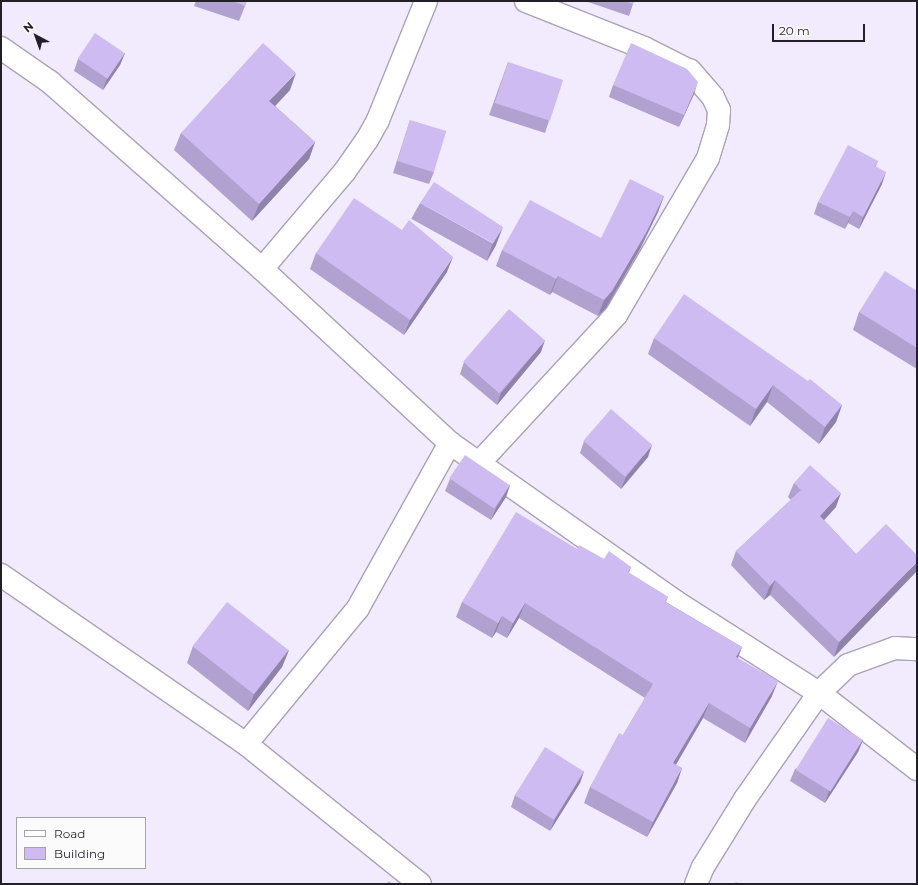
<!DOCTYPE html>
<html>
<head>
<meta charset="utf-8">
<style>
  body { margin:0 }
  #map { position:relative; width:918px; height:885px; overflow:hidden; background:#f1ebfd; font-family:Montserrat,sans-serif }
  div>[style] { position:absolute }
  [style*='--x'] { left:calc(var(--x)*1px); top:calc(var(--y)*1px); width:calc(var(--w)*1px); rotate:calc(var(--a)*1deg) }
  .roads { filter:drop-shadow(1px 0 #aaa2b8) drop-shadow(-1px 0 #aaa2b8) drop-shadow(0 1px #aaa2b8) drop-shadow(0 -1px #aaa2b8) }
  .street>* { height:22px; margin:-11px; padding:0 11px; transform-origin:11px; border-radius:11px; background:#fff }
  .wall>* { inset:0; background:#b1a1d0; transform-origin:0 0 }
  .shaded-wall>* { inset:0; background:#9083a9 }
  .building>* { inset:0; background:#cebbf2; transform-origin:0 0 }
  span { translate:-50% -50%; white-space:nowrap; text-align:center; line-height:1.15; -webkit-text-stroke:3px #fbfbfb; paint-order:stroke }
  .frame { position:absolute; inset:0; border:2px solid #221f27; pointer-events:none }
  .legend { position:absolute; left:16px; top:817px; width:130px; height:52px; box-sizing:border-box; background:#fbfbfb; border:1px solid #a4a3a6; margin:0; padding:5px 7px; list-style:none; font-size:12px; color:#221f27 }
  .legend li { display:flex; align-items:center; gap:8px; height:20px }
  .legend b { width:20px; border:1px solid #a4a3a6 }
  .north { position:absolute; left:16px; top:16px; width:40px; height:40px; -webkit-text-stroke:3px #fbfbfb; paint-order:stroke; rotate:319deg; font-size:11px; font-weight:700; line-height:16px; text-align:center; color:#221f27 }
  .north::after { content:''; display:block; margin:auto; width:14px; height:18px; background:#221f27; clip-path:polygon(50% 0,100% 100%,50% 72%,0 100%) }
  .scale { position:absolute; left:772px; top:24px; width:93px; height:18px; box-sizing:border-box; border:2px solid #221f27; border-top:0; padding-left:5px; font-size:12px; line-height:14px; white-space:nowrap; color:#221f27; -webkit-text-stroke:3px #fbfbfb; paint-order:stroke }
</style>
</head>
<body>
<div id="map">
  <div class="roads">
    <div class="street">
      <i style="--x:1;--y:48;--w:60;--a:34.8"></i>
      <i style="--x:50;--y:82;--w:283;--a:41.4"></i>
      <i style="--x:262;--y:269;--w:256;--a:42.8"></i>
      <i style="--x:450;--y:443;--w:276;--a:35.1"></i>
      <i style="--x:676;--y:602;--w:169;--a:32.5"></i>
      <i style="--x:819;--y:693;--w:124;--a:37.8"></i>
      <i style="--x:262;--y:269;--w:128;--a:-49.7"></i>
      <i style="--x:345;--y:171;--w:38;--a:-55"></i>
      <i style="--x:367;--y:140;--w:23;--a:-61"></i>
      <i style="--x:378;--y:120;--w:128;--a:-68"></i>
      <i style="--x:479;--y:463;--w:202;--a:-47.2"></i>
      <i style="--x:616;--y:315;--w:182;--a:-59.6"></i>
      <i style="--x:708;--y:158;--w:34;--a:-73"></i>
      <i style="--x:718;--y:125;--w:15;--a:-86"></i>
      <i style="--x:719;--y:110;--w:14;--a:-115"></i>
      <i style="--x:713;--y:97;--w:35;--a:-131"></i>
      <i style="--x:690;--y:71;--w:51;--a:-153.4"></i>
      <i style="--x:644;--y:48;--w:127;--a:-158.3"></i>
      <i style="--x:1;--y:575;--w:298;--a:34.6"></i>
      <i style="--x:246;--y:744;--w:223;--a:38.8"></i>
      <i style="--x:246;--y:744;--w:176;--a:-50.5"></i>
      <i style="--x:358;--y:608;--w:189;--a:-60.9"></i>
      <i style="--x:696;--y:884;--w:18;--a:-68"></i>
      <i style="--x:703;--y:867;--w:80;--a:-58.3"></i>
      <i style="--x:745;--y:799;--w:129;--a:-55.1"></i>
      <i style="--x:819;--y:693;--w:40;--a:-44"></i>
      <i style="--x:848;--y:665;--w:50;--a:-19.9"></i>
      <i style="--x:895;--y:648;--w:22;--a:3"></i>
    </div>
  </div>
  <div class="wall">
    <i style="clip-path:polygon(196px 1px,247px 1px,239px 21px,194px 6px)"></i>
    <i style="clip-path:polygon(585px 1px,634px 1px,629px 16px)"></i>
    <i style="clip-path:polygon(125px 53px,120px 65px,103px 90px,74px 71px,78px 59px)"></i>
    <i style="clip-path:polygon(508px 62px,549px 121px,545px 133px,489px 115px)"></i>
    <i style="clip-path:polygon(613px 85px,694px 94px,679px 127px,609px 97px)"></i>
    <i style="clip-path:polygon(290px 90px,275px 106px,315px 142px,309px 159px,252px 221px,174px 150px,181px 133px)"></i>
    <i style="clip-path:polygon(410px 120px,434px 172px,429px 184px,393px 173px)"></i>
    <i style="clip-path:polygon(878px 161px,876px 166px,882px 184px,859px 229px,848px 223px,845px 229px,814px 214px,818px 202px)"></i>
    <i style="clip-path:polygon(664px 196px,658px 212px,640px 249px,606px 308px,598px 316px,552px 292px,550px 295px,496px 266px,502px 250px,601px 238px)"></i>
    <i style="left:420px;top:203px;width:87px;height:18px;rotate:29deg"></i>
    <i style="clip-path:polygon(316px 253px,447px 272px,404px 335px,310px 269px)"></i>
    <i style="clip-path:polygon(917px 291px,917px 369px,853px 330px,859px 312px)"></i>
    <i style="clip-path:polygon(654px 338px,842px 405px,836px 422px,819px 444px,767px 402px,750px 426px,648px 354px)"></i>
    <i style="clip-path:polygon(541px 352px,497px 405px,460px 374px,464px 362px)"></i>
    <i style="clip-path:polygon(584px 441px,648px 457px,621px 489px,580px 453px)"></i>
    <i style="clip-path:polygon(450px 479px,510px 485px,506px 497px,491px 520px,445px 491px)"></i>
    <i style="clip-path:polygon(794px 483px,836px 507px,824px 520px,856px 554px,916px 572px,834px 657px,770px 595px,764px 600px,731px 565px,736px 551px,791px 500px,788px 497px)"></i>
    <i style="clip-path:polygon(577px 549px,604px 559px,631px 567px,629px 573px,668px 597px,666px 602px,742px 647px,738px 658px,772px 696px,745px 743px,703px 718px,676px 765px,682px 768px,677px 783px,647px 837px,584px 803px,590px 787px,623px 735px,645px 698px,519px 618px,507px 638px,496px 632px,492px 638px,456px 617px,462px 602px)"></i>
    <i style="clip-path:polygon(193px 646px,289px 650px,282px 667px,248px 711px,187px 663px)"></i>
    <i style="clip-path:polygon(863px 740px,858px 752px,825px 803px,790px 781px,795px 769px)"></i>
    <i style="clip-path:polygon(584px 771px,580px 783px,550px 831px,511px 807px,515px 795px)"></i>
  </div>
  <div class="shaded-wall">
    <i style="clip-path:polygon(125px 53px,120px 65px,103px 90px,107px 78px)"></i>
    <i style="clip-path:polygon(296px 73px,290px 90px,263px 119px,269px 101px)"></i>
    <i style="clip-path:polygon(698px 82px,694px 94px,679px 127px,684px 115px)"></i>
    <i style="clip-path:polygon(315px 142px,309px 159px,252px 221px,259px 204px)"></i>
    <i style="clip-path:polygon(886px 172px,882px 184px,859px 229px,863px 217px)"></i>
    <i style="clip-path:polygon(664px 196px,658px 212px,640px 249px,606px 308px,598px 316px,604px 300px)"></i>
    <i style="clip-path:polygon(853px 211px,848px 223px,845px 229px,850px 217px)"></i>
    <i style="clip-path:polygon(503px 227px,496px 245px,487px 260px,493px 243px)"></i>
    <i style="clip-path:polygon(453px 257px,447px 272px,404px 335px,410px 320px)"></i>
    <i style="clip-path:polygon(558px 276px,552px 292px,550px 295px,556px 279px)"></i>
    <i style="clip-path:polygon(545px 340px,541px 352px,497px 405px,501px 393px)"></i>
    <i style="clip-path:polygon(773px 385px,767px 402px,750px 426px,756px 409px)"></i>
    <i style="clip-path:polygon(842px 405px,836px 422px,819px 444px,825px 427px)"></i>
    <i style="clip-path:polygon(652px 445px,648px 457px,621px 489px,626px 477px)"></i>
    <i style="clip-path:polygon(510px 485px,506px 497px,491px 520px,496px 508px)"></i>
    <i style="clip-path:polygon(841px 493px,836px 507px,815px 530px,820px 516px)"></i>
    <i style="clip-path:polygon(917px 562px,917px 569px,916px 572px,834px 657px,839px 642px)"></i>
    <i style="clip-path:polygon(775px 580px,770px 595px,764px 600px,770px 586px)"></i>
    <i style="clip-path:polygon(525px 603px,519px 618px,507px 638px,513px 623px)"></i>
    <i style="clip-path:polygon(502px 616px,496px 632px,492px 638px,498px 623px)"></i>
    <i style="clip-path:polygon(742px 647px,736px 662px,736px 657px)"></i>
    <i style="clip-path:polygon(289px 650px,282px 667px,248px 711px,254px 694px)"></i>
    <i style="clip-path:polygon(778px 681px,772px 696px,745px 743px,750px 728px)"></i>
    <i style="clip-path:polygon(709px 703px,703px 718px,668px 778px,673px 763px)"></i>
    <i style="clip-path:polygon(863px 740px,858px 752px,825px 803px,829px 791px)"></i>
    <i style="clip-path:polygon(682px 768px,677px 783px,647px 837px,653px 822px)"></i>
    <i style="clip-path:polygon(584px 771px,580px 783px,550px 831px,555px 819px)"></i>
  </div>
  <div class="building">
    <i style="clip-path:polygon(232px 1px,247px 1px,245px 6px)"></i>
    <i style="clip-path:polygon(624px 1px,634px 1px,633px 4px)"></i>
    <i style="left:95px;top:33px;width:36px;height:31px;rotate:34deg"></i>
    <i style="clip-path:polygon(263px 43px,296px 73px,269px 101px,315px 142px,259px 204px,181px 133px)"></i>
    <i style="clip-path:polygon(631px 43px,687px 69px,698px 82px,684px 115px,613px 85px)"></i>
    <i style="left:508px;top:62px;width:58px;height:43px;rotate:18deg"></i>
    <i style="left:410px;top:120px;width:38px;height:43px;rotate:17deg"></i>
    <i style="clip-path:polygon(848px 145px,878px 161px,875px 166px,886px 172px,863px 217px,853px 211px,850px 217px,818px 202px)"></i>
    <i style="clip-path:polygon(630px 179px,664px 196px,646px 233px,612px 291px,604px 300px,558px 276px,556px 279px,502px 250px,530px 200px,601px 238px)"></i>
    <i style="clip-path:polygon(434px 182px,503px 227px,493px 243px,420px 203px)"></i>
    <i style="clip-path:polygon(354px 198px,402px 230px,409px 220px,453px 257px,410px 320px,316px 253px)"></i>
    <i style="clip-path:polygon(885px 271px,917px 291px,917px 348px,859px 312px)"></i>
    <i style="clip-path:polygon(684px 294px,808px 381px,810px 379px,842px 405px,825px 427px,773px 385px,756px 409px,654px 338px)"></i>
    <i style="left:509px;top:309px;width:48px;height:70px;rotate:41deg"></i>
    <i style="left:611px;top:409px;width:55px;height:42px;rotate:41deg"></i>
    <i style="left:465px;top:455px;width:54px;height:28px;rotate:34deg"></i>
    <i style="clip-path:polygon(810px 465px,841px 493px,820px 516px,856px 554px,886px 524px,917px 555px,917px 562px,839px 642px,775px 580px,770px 586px,736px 551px,801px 490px,794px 483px)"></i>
    <i style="clip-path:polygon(516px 512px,577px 549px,579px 545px,604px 559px,609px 551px,631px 567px,628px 572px,668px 597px,665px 602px,742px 647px,736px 657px,778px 681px,750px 728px,709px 703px,673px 763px,682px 768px,653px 822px,590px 787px,619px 733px,623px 735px,653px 684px,525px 603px,513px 623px,502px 616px,498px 623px,462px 602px)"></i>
    <i style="left:227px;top:602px;width:78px;height:56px;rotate:38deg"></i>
    <i style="left:828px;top:718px;width:41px;height:61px;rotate:32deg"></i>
    <i style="left:545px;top:747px;width:46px;height:57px;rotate:32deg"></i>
    <i style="clip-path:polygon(389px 881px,393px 884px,386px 884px)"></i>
    <i style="clip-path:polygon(736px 882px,740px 884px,734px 884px)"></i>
  </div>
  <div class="frame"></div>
  <ul class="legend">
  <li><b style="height:5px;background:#fff"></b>Road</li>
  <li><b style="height:11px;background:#cebbf2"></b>Building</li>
  </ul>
  <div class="north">N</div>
  <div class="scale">20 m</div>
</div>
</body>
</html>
